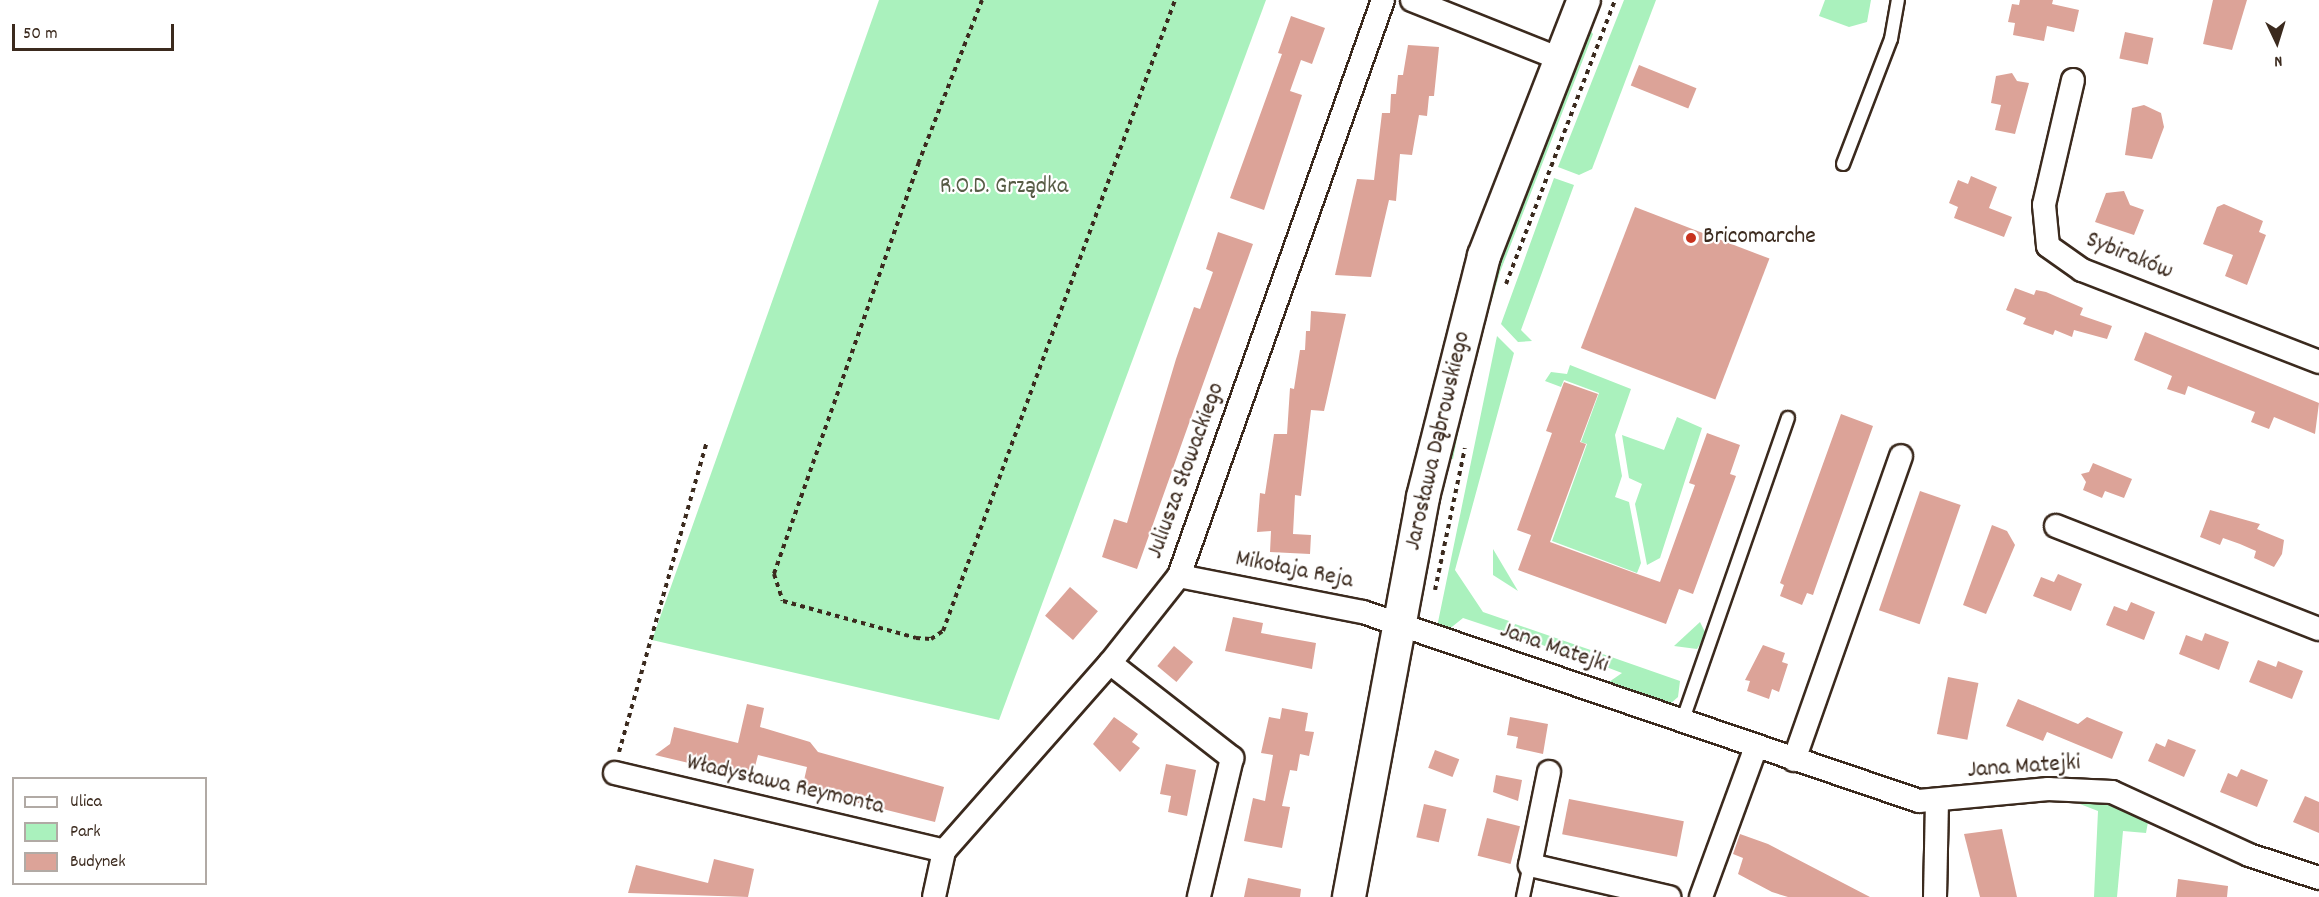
<!DOCTYPE html>
<html>
<head>
<meta charset="utf-8">
<style>
  body { margin:0 }
  #map { position:relative; width:2319px; height:897px; overflow:hidden; background:#fff; font-family:Dekko,sans-serif }
  div>[style] { position:absolute }
  [style*='--x'] { left:calc(var(--x)*1px); top:calc(var(--y)*1px); width:calc(var(--w)*1px); rotate:calc(var(--a)*1deg) }
  .green>* { inset:0; background:#aaf1bd; transform-origin:0 0 }
  .building>* { inset:0; background:#dca398; transform-origin:0 0 }
  .path>* { height:4px; margin-top:-2px; transform-origin:0; background:repeating-linear-gradient(90deg,#3b2a1e 0 4.5px,transparent 0 9px) }
  .roads { filter:drop-shadow(2px 0 #3b2a1e) drop-shadow(-2px 0 #3b2a1e) drop-shadow(0 2px #3b2a1e) drop-shadow(0 -2px #3b2a1e) }
  .lane>* { height:12px; margin:-6px; padding:0 6px; transform-origin:6px; border-radius:6px; background:#fff }
  .street>* { height:22px; margin:-11px; padding:0 11px; transform-origin:11px; border-radius:11px; background:#fff }
  .secondary>* { height:32px; margin:-16px; padding:0 16px; transform-origin:16px; border-radius:16px; background:#fff }
  .dots>* { width:16px; height:16px; translate:-50% -50%; box-sizing:border-box; border:3px solid #fff; border-radius:50% }
  span { translate:-50% -50%; white-space:nowrap; text-align:center; line-height:1.15; -webkit-text-stroke:4.5px #fff; paint-order:stroke }
  .park-label { font-size:24px; color:#575c46 }
  .poi-label { font-size:24px; color:#3b2a1e }
  .left { translate:0 -50%; text-align:left }
  .street-label { font-size:24px; color:#3b2a1e }
  .legend { position:absolute; left:12px; top:777px; width:195px; height:108px; box-sizing:border-box; background:#fff; border:2px solid #b1aaa5; margin:0; padding:8px 10px; list-style:none; font-size:18px; color:#3b2a1e }
  .legend li { display:flex; align-items:center; gap:12px; height:30px }
  .legend b { width:30px; border:2px solid #b1aaa5 }
  .north { position:absolute; left:2247px; top:12px; width:60px; height:60px; -webkit-text-stroke:4px #fff; paint-order:stroke; rotate:176deg; font-size:16px; font-weight:700; line-height:24px; text-align:center; color:#3b2a1e }
  .north::after { content:''; display:block; margin:auto; width:21px; height:27px; background:#3b2a1e; clip-path:polygon(50% 0,100% 100%,50% 72%,0 100%) }
  .scale { position:absolute; left:12px; top:24px; width:162px; height:27px; box-sizing:border-box; border:3px solid #3b2a1e; border-top:0; padding-left:8px; font-size:18px; line-height:21px; white-space:nowrap; color:#3b2a1e; -webkit-text-stroke:4px #fff; paint-order:stroke }
</style>
</head>
<body>
<div id="map">
  <div class="green">
    <i style="clip-path:polygon(879px 0,1266px 0,999px 720px,652px 640px)"></i>
    <i style="clip-path:polygon(1624px 0,1656px 0,1592px 169px,1579px 175px,1558px 167px)"></i>
    <i style="clip-path:polygon(1825px 0,1871px 0,1867px 22px,1849px 27px,1819px 16px)"></i>
    <i style="clip-path:polygon(1589px 29px,1593px 34px,1500px 272px,1468px 381px,1453px 459px,1449px 458px,1495px 270px)"></i>
    <i style="clip-path:polygon(1554px 178px,1574px 185px,1521px 330px,1532px 341px,1518px 342px,1501px 324px)"></i>
    <i style="clip-path:polygon(1497px 336px,1514px 353px,1455px 570px,1483px 612px,1509px 621px,1505px 632px,1463px 618px,1448px 630px,1437px 627px)"></i>
    <i style="clip-path:polygon(1570px 365px,1631px 389px,1615px 435px,1622px 476px,1615px 497px,1629px 502px,1641px 563px,1637px 573px,1552px 541px,1587px 444px,1581px 442px,1599px 393px,1564px 380px,1561px 387px,1545px 381px,1551px 372px,1567px 374px)"></i>
    <i style="clip-path:polygon(1677px 417px,1702px 428px,1660px 558px,1647px 565px,1635px 504px,1642px 484px,1629px 478px,1622px 435px,1664px 450px)"></i>
    <i style="clip-path:polygon(1493px 549px,1518px 591px,1493px 575px)"></i>
    <i style="clip-path:polygon(1700px 622px,1706px 634px,1697px 649px,1674px 646px)"></i>
    <i style="left:1515px;top:624px;width:80px;height:11px;rotate:19deg"></i>
    <i style="clip-path:polygon(1597px 652px,1680px 681px,1678px 697px,1670px 704px,1606px 684px,1622px 673px,1593px 662px)"></i>
    <i style="clip-path:polygon(2067px 799px,2118px 806px,2145px 816px,2148px 822px,2146px 833px,2123px 831px,2117px 897px,2094px 897px,2098px 811px)"></i>
  </div>
  <div class="building">
    <i style="clip-path:polygon(2020px 0,2053px 0,2052px 4px,2079px 10px,2074px 32px,2047px 26px,2044px 41px,2013px 35px,2015px 23px,2008px 22px,2012px 4px,2019px 5px)"></i>
    <i style="clip-path:polygon(2213px 0,2247px 0,2232px 50px,2203px 44px)"></i>
    <i style="clip-path:polygon(1291px 16px,1325px 28px,1312px 64px,1301px 60px,1290px 91px,1302px 95px,1264px 210px,1230px 198px,1282px 54px,1278px 53px)"></i>
    <i style="left:2125px;top:32px;width:29px;height:27px;rotate:12deg"></i>
    <i style="clip-path:polygon(1408px 45px,1439px 47px,1434px 96px,1429px 96px,1427px 116px,1419px 115px,1412px 155px,1400px 154px,1396px 201px,1389px 200px,1371px 277px,1335px 275px,1357px 179px,1374px 180px,1382px 113px,1390px 113px,1391px 94px,1396px 94px,1398px 75px,1403px 75px)"></i>
    <i style="left:1639px;top:65px;width:62px;height:22px;rotate:22deg"></i>
    <i style="clip-path:polygon(2012px 73px,2017px 81px,2029px 83px,2015px 134px,1995px 130px,2001px 105px,1991px 103px,1996px 76px)"></i>
    <i style="clip-path:polygon(2144px 105px,2161px 113px,2164px 127px,2152px 159px,2125px 155px,2132px 108px)"></i>
    <i style="clip-path:polygon(1971px 176px,1997px 187px,1989px 208px,2012px 217px,2004px 237px,1954px 218px,1958px 207px,1949px 203px,1958px 180px,1968px 184px)"></i>
    <i style="clip-path:polygon(2124px 191px,2130px 205px,2144px 210px,2134px 235px,2095px 222px,2106px 193px)"></i>
    <i style="clip-path:polygon(2224px 204px,2263px 221px,2259px 232px,2266px 235px,2247px 285px,2225px 276px,2233px 255px,2203px 244px,2217px 207px)"></i>
    <i style="left:1635px;top:207px;width:144px;height:151px;rotate:21deg"></i>
    <i style="clip-path:polygon(1218px 232px,1253px 244px,1137px 569px,1102px 557px,1114px 519px,1127px 523px,1176px 359px,1194px 307px,1200px 309px,1213px 272px,1206px 269px)"></i>
    <i style="clip-path:polygon(2015px 288px,2034px 295px,2036px 290px,2046px 292px,2083px 308px,2080px 315px,2112px 326px,2107px 339px,2074px 330px,2072px 337px,2055px 330px,2053px 335px,2023px 324px,2026px 318px,2006px 310px)"></i>
    <i style="clip-path:polygon(1311px 311px,1346px 314px,1324px 411px,1311px 410px,1301px 496px,1295px 495px,1293px 534px,1311px 535px,1310px 554px,1270px 552px,1271px 531px,1257px 532px,1260px 493px,1265px 494px,1274px 434px,1287px 434px,1290px 388px,1294px 389px,1300px 350px,1305px 350px,1306px 331px,1310px 331px)"></i>
    <i style="clip-path:polygon(2145px 332px,2319px 403px,2315px 434px,2274px 417px,2269px 429px,2251px 422px,2255px 412px,2188px 386px,2185px 395px,2167px 389px,2172px 376px,2134px 360px)"></i>
    <i style="clip-path:polygon(1564px 382px,1598px 394px,1580px 442px,1586px 444px,1550px 542px,1640px 575px,1660px 582px,1695px 485px,1689px 483px,1707px 433px,1740px 445px,1730px 474px,1736px 476px,1693px 594px,1679px 589px,1666px 624px,1518px 570px,1531px 535px,1517px 530px,1552px 433px,1546px 431px)"></i>
    <i style="clip-path:polygon(1841px 414px,1873px 426px,1815px 589px,1813px 595px,1807px 593px,1802px 605px,1780px 596px,1784px 585px,1780px 583px)"></i>
    <i style="clip-path:polygon(2093px 463px,2132px 479px,2124px 498px,2105px 491px,2102px 498px,2083px 490px,2086px 482px,2081px 474px,2089px 472px)"></i>
    <i style="left:1920px;top:491px;width:43px;height:126px;rotate:19deg"></i>
    <i style="clip-path:polygon(2210px 510px,2260px 524px,2257px 529px,2284px 540px,2282px 554px,2274px 567px,2254px 558px,2256px 551px,2240px 544px,2223px 538px,2220px 545px,2200px 537px)"></i>
    <i style="clip-path:polygon(1992px 525px,2007px 531px,2015px 545px,1986px 614px,1963px 605px)"></i>
    <i style="clip-path:polygon(2058px 574px,2082px 584px,2071px 611px,2033px 596px,2041px 577px,2054px 582px)"></i>
    <i style="left:1070px;top:587px;width:37px;height:38px;rotate:41deg"></i>
    <i style="clip-path:polygon(2131px 602px,2155px 612px,2144px 640px,2106px 625px,2114px 606px,2127px 611px)"></i>
    <i style="clip-path:polygon(1233px 617px,1263px 623px,1261px 633px,1316px 643px,1312px 669px,1225px 651px)"></i>
    <i style="clip-path:polygon(2205px 633px,2229px 642px,2219px 670px,2179px 654px,2186px 635px,2202px 641px)"></i>
    <i style="clip-path:polygon(1763px 645px,1785px 653px,1782px 662px,1788px 664px,1779px 692px,1772px 689px,1769px 699px,1747px 691px,1750px 681px,1745px 680px)"></i>
    <i style="left:1174px;top:646px;width:25px;height:26px;rotate:40deg"></i>
    <i style="clip-path:polygon(2258px 660px,2276px 667px,2278px 661px,2303px 671px,2292px 699px,2249px 682px)"></i>
    <i style="left:1948px;top:677px;width:31px;height:58px;rotate:11deg"></i>
    <i style="clip-path:polygon(2018px 699px,2078px 724px,2087px 717px,2123px 732px,2112px 759px,2047px 732px,2043px 741px,2006px 726px)"></i>
    <i style="clip-path:polygon(747px 704px,764px 708px,760px 727px,810px 742px,818px 752px,944px 787px,935px 822px,802px 789px,807px 767px,758px 755px,752px 778px,655px 755px,670px 744px,674px 727px,738px 743px)"></i>
    <i style="clip-path:polygon(1282px 708px,1308px 713px,1305px 731px,1314px 732px,1309px 756px,1300px 754px,1297px 771px,1290px 770px,1282px 806px,1290px 807px,1282px 848px,1244px 841px,1253px 798px,1265px 801px,1273px 755px,1261px 753px,1269px 717px,1280px 719px)"></i>
    <i style="clip-path:polygon(1114px 717px,1138px 734px,1132px 742px,1140px 748px,1120px 772px,1093px 744px)"></i>
    <i style="clip-path:polygon(1510px 717px,1548px 724px,1543px 754px,1516px 748px,1518px 737px,1507px 735px)"></i>
    <i style="clip-path:polygon(2168px 739px,2196px 750px,2184px 777px,2148px 761px,2156px 743px,2165px 747px)"></i>
    <i style="left:1435px;top:750px;width:26px;height:19px;rotate:21deg"></i>
    <i style="clip-path:polygon(1166px 764px,1196px 770px,1187px 816px,1168px 812px,1171px 796px,1160px 794px)"></i>
    <i style="clip-path:polygon(2241px 769px,2268px 780px,2257px 807px,2220px 792px,2228px 773px,2237px 777px)"></i>
    <i style="clip-path:polygon(1496px 775px,1522px 780px,1518px 801px,1493px 792px)"></i>
    <i style="clip-path:polygon(2305px 796px,2319px 802px,2319px 833px,2293px 822px)"></i>
    <i style="left:1569px;top:799px;width:117px;height:36px;rotate:11deg"></i>
    <i style="left:1424px;top:804px;width:23px;height:34px;rotate:13deg"></i>
    <i style="left:1487px;top:818px;width:34px;height:39px;rotate:14deg"></i>
    <i style="clip-path:polygon(2002px 829px,2017px 897px,1980px 897px,1964px 834px)"></i>
    <i style="clip-path:polygon(1740px 834px,1768px 844px,1870px 897px,1788px 897px,1772px 892px,1738px 874px,1743px 858px,1733px 854px)"></i>
    <i style="clip-path:polygon(714px 859px,754px 869px,748px 897px,628px 893px,636px 865px,708px 883px)"></i>
    <i style="clip-path:polygon(1248px 878px,1301px 889px,1300px 897px,1244px 897px)"></i>
    <i style="clip-path:polygon(2178px 879px,2228px 886px,2227px 897px,2176px 897px)"></i>
  </div>
  <div class="path">
    <i style="--x:982;--y:0;--w:174;--a:111.3"></i>
    <i style="--x:919;--y:162;--w:437;--a:109.4"></i>
    <i style="--x:774;--y:574;--w:28;--a:72"></i>
    <i style="--x:783;--y:601;--w:138;--a:15.5"></i>
    <i style="--x:916;--y:638;--w:15;--a:4"></i>
    <i style="--x:931;--y:639;--w:14;--a:-34"></i>
    <i style="--x:943;--y:631;--w:672;--a:-69.81"></i>
    <i style="--x:1506;--y:284;--w:304;--a:-69"></i>
    <i style="--x:1435;--y:590;--w:145;--a:-78.1"></i>
    <i style="--x:619;--y:752;--w:323;--a:-74.2"></i>
  </div>
  <div class="roads">
    <div class="lane">
      <i style="--x:1843;--y:164;--w:134;--a:-69"></i>
      <i style="--x:1891;--y:39;--w:40;--a:-80"></i>
      <i style="--x:1682;--y:722;--w:322;--a:-70.8"></i>
      <i style="--x:1523;--y:897;--w:33;--a:-78"></i>
    </div>
    <div class="street">
      <i style="--x:1412;--y:0;--w:159;--a:21.7"></i>
      <i style="--x:2073;--y:80;--w:128;--a:103.1"></i>
      <i style="--x:2044;--y:205;--w:41;--a:84.4"></i>
      <i style="--x:2048;--y:246;--w:42;--a:35.2"></i>
      <i style="--x:2082;--y:270;--w:254;--a:21.2"></i>
      <i style="--x:2056;--y:526;--w:282;--a:21.4"></i>
      <i style="--x:1179;--y:576;--w:187;--a:11.1"></i>
      <i style="--x:1363;--y:612;--w:587;--a:18.77"></i>
      <i style="--x:1919;--y:801;--w:130;--a:-5.3"></i>
      <i style="--x:2048;--y:789;--w:64;--a:2.7"></i>
      <i style="--x:2112;--y:792;--w:151;--a:24.7"></i>
      <i style="--x:2249;--y:855;--w:74;--a:18.2"></i>
      <i style="--x:1110;--y:663;--w:155;--a:37.9"></i>
      <i style="--x:1232;--y:758;--w:143;--a:103.4"></i>
      <i style="--x:1794;--y:760;--w:322;--a:-70.6"></i>
      <i style="--x:1549;--y:772;--w:95;--a:101.5"></i>
      <i style="--x:1530;--y:865;--w:143;--a:13"></i>
      <i style="--x:615;--y:773;--w:338;--a:13.3"></i>
      <i style="--x:934;--y:897;--w:47;--a:-77.7"></i>
      <i style="--x:944;--y:851;--w:251;--a:-48.6"></i>
      <i style="--x:1110;--y:663;--w:111;--a:-51.6"></i>
      <i style="--x:1179;--y:576;--w:611;--a:-70.5"></i>
      <i style="--x:1701;--y:897;--w:160;--a:-69.9"></i>
      <i style="--x:1935;--y:897;--w:95;--a:-88.8"></i>
    </div>
    <div class="secondary">
      <i style="--x:1349;--y:897;--w:407;--a:-79.5"></i>
      <i style="--x:1423;--y:497;--w:249;--a:-75.8"></i>
      <i style="--x:1484;--y:256;--w:275;--a:-68.7"></i>
    </div>
  </div>
  <div class="dots">
    <i style="left:1691px;top:238px;background:#c8321e"></i>
  </div>
  <div class="park-label">
    <span style="left:1004px;top:188px">R.O.D. Grządka</span>
  </div>
  <div class="poi-label">
    <span class="left" style="left:1703px;top:238px">Bricomarche</span>
  </div>
  <div class="street-label">
    <span style="left:2129px;top:257px;rotate:22deg">Sybiraków</span>
    <span style="left:1439px;top:441px;rotate:-77deg">Jarosława Dąbrowskiego</span>
    <span style="left:1187px;top:471px;rotate:-70deg">Juliusza Słowackiego</span>
    <span style="left:1294px;top:571px;rotate:11deg">Mikołaja Reja</span>
    <span style="left:1554px;top:649px;rotate:19deg">Jana Matejki</span>
    <span style="left:2024px;top:768px;rotate:-4deg">Jana Matejki</span>
    <span style="left:785px;top:786px;rotate:13deg">Władysława Reymonta</span>
  </div>
  <ul class="legend">
  <li><b style="height:8px;background:#fff"></b>Ulica</li>
  <li><b style="height:16px;background:#aaf1bd"></b>Park</li>
  <li><b style="height:16px;background:#dca398"></b>Budynek</li>
  </ul>
  <div class="north">N</div>
  <div class="scale">50 m</div>
</div>
</body>
</html>
